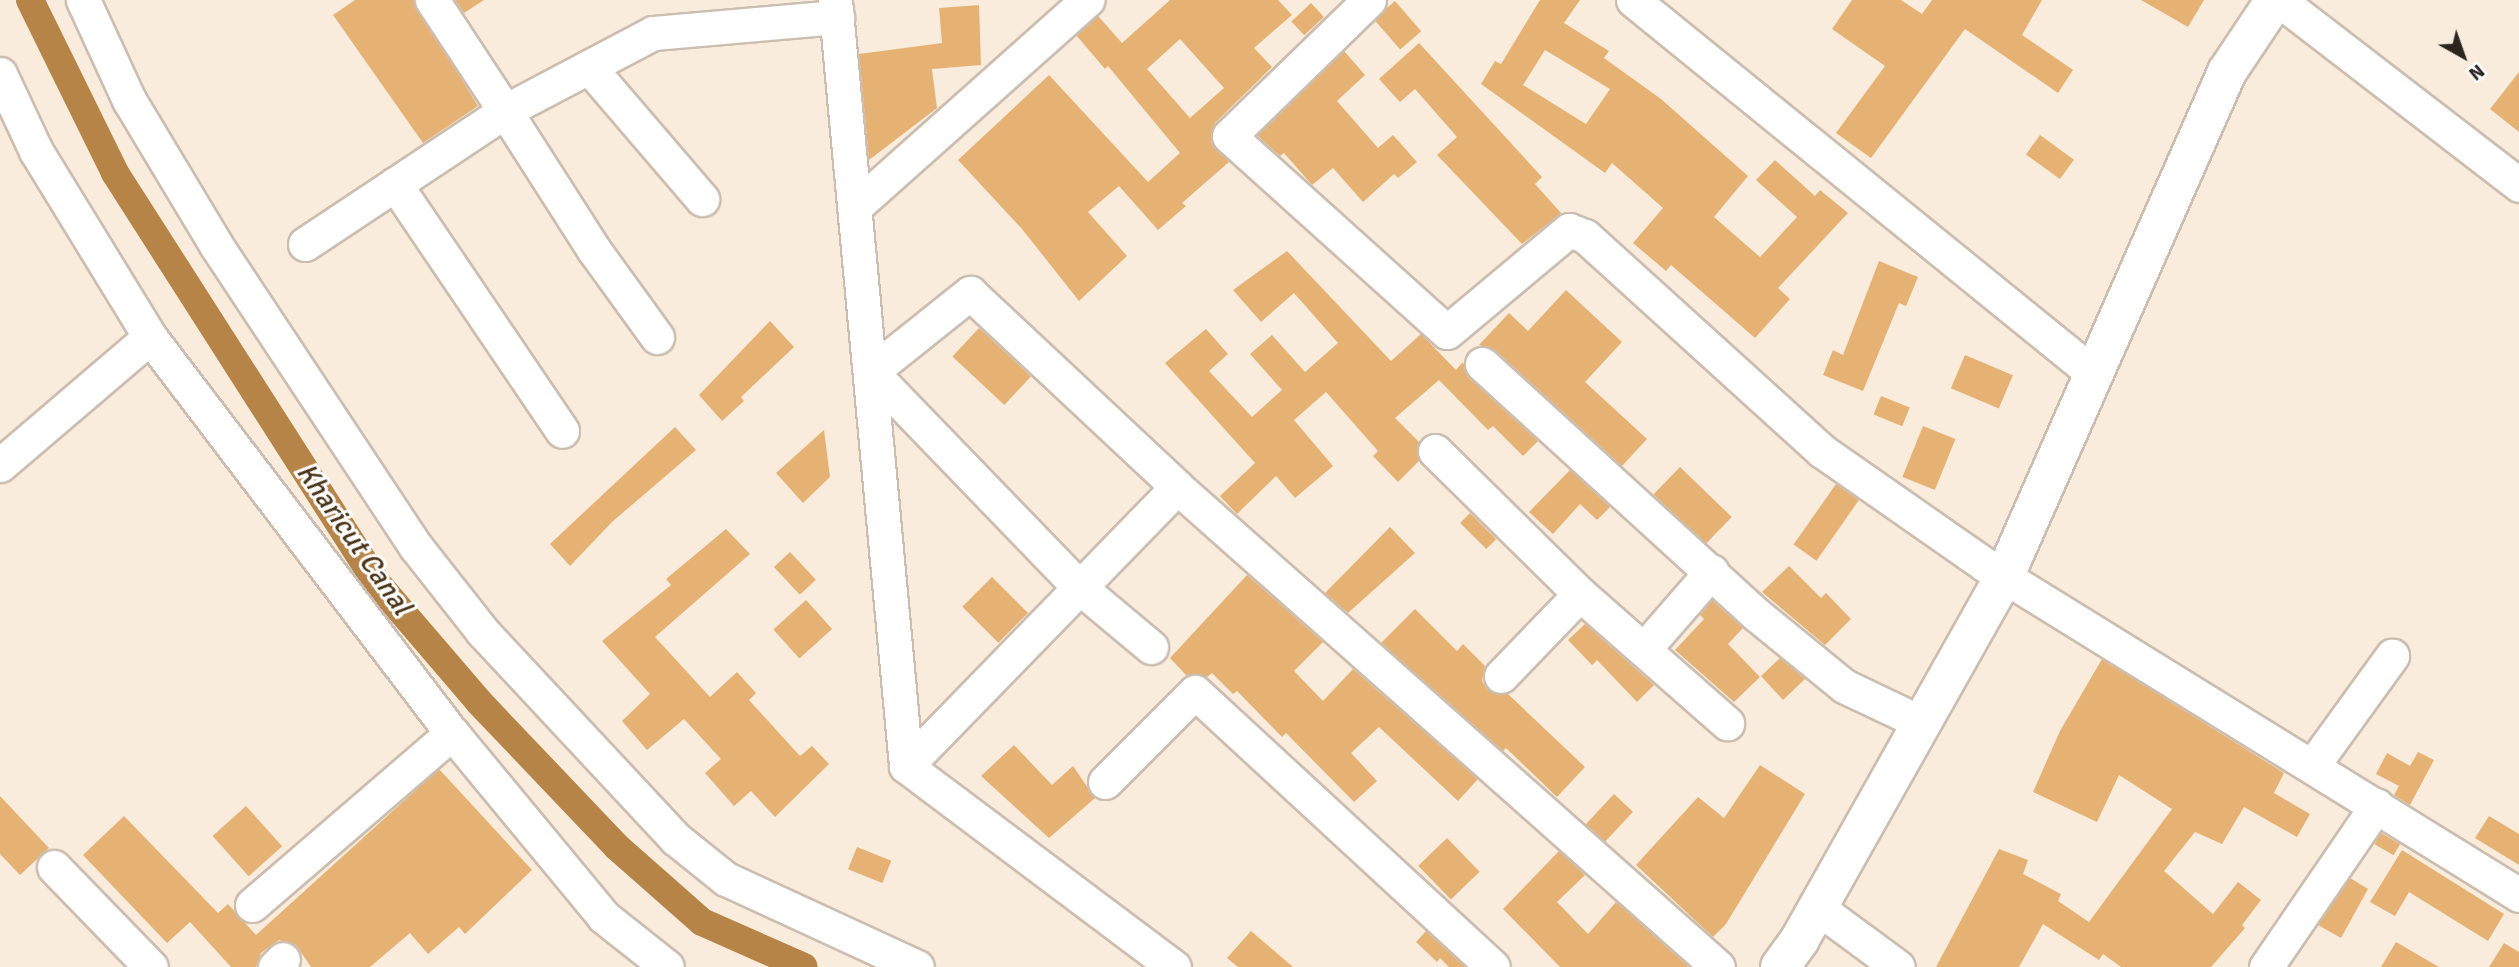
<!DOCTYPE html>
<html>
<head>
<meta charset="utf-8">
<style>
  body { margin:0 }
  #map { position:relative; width:2519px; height:967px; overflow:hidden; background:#f9ecdc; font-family:Signika,sans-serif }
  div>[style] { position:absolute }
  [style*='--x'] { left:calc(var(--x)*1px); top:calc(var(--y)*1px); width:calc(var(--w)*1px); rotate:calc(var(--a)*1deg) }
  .canal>* { height:28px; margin:-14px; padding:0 14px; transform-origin:14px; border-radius:14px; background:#b58446 }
  .building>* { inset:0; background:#e6b274; transform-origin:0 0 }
  .roads { filter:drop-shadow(2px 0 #cbbeb0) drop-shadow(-2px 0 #cbbeb0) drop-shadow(0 2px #cbbeb0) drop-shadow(0 -2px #cbbeb0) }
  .minor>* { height:33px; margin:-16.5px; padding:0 16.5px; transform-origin:16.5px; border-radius:16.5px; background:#fff }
  .major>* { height:38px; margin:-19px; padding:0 19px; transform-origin:19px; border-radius:19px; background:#fff }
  span { translate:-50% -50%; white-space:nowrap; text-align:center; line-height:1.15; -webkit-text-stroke:6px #fff; paint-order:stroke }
  .water-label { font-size:28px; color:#4a3418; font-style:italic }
  .north { position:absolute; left:2428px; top:21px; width:70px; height:70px; -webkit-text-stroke:5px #fff; paint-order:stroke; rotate:140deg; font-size:19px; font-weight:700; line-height:28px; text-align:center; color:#2a251f }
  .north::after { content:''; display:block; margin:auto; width:24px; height:32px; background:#2a251f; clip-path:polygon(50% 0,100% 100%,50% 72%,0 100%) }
</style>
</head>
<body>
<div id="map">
  <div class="canal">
    <i style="--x:30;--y:0;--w:193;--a:63.8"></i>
    <i style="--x:115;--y:173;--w:488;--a:57.4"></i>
    <i style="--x:378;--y:584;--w:155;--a:49.4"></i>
    <i style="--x:479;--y:702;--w:200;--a:46.4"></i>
    <i style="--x:617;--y:847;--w:113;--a:41.4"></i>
    <i style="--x:702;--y:922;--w:111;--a:23.8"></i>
  </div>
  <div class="building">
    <i style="clip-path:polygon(355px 0,413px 0,478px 106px,423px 143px,333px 15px)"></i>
    <i style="clip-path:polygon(455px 0,484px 0,464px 13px)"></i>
    <i style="clip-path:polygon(evenodd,1170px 0,1278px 0,1292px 15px,1254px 48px,1272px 67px,1215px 123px,1211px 142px,1229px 162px,1182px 203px,1186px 206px,1158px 230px,1119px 186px,1088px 212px,1127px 256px,1079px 301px,1022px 229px,958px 160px,1049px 75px,1148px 182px,1180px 153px,1108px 66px,1105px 69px,1076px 35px,1098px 16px,1122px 43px,1170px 0,1180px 39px,1224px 88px,1190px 118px,1147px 69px,1180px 39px)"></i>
    <i style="clip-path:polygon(evenodd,1540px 0,1580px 0,1564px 23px,1609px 51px,1604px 58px,1661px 99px,1748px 176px,1714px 217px,1760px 257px,1797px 217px,1756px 180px,1775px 160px,1815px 196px,1820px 190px,1848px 213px,1778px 288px,1790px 299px,1755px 338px,1671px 265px,1666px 271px,1633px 243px,1663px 208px,1612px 163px,1605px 173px,1481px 84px,1495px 61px,1501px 64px,1540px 0,1545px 50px,1610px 89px,1586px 124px,1523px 85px,1545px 50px)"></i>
    <i style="clip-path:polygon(1852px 0,1901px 0,1922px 14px,1932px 0,2042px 0,2022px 35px,2073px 70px,2058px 93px,1965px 29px,1871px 158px,1836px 133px,1885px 66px,1832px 29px)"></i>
    <i style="clip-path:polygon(2141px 0,2204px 0,2188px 27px)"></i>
    <i style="left:1395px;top:1px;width:40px;height:28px;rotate:49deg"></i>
    <i style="left:1311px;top:3px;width:19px;height:27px;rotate:47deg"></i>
    <i style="clip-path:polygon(979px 5px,981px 65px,932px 69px,937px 108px,869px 160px,859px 54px,942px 43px,939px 8px)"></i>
    <i style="clip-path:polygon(1419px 43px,1542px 177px,1535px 184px,1561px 213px,1522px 244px,1437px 155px,1457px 137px,1415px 89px,1400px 102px,1379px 79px)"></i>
    <i style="clip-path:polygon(1344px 51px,1365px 75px,1337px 101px,1378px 148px,1393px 135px,1417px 162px,1398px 178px,1394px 174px,1363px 202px,1333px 168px,1312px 185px,1284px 153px,1280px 156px,1257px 135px)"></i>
    <i style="clip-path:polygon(2519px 72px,2519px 132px,2490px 109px)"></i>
    <i style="left:2040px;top:135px;width:42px;height:24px;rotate:36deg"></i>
    <i style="clip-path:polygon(1287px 251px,1391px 361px,1421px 334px,1456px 370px,1463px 362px,1469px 378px,1538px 441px,1523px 456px,1493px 426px,1488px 430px,1439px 380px,1395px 418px,1419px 442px,1419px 461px,1398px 482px,1373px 456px,1378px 451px,1326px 392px,1294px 420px,1333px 466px,1295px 498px,1276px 476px,1237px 514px,1220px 496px,1255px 463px,1165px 363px,1206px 329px,1228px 354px,1209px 371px,1252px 417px,1282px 390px,1250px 354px,1272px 335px,1305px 372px,1338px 343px,1294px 293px,1261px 322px,1233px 290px)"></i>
    <i style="clip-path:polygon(1879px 261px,1918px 277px,1906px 306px,1899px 303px,1863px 391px,1823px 375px,1833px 350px,1843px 355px)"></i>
    <i style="clip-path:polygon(1566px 290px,1622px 342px,1585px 382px,1647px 439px,1622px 466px,1495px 350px,1479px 345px,1509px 313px,1528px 331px)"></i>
    <i style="clip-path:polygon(770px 321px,794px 347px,741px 397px,744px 401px,722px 421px,699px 395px)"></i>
    <i style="left:979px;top:328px;width:71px;height:39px;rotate:43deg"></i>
    <i style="left:1965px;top:355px;width:52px;height:36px;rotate:23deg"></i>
    <i style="left:1881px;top:396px;width:31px;height:20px;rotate:22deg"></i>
    <i style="left:1923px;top:426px;width:35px;height:55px;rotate:22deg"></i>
    <i style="clip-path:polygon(675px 427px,696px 450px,612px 522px,570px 566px,550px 544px)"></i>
    <i style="clip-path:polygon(824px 430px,830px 477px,803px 503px,776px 473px)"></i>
    <i style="left:1680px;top:467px;width:72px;height:38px;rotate:44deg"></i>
    <i style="clip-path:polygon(1570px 470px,1610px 507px,1597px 520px,1580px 504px,1553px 534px,1529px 512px)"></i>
    <i style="left:1836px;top:484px;width:28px;height:74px;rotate:35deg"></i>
    <i style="left:1470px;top:513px;width:37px;height:14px;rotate:45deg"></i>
    <i style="clip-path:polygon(1390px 527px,1415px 553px,1348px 613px,1325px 593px)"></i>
    <i style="clip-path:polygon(726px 529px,750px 554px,655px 637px,710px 697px,737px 672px,756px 693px,749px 700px,800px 756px,812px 746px,829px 764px,775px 817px,751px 791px,734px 806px,705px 773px,721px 759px,684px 719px,647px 750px,622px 721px,650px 694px,602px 641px,671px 585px,666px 579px)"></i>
    <i style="left:790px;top:552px;width:38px;height:22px;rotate:47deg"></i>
    <i style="clip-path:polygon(1789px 566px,1821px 598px,1826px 593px,1851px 619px,1825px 645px,1762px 592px)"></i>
    <i style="clip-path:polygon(1247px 575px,1323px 642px,1294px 671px,1323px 701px,1353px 669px,1478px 779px,1458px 801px,1379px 727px,1351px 753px,1377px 781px,1354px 802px,1286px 733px,1282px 737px,1237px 691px,1233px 694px,1212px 673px,1207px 677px,1186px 675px,1170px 658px)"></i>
    <i style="left:992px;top:577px;width:51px;height:42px;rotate:45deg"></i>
    <i style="left:806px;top:600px;width:39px;height:44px;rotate:48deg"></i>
    <i style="clip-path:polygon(1712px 600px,1743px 628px,1728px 644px,1760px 677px,1734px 702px,1675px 650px,1704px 619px,1700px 615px)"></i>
    <i style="clip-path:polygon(1415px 609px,1457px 651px,1463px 644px,1485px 666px,1482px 681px,1488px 690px,1508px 694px,1585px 767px,1557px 797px,1506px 748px,1503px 751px,1381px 643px)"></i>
    <i style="clip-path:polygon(1585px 624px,1654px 685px,1637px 702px,1597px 660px,1592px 665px,1568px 640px)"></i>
    <i style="clip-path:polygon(1780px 658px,1805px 679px,1783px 700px,1761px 676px)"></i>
    <i style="clip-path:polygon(2102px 659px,2284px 773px,2274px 793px,2310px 814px,2297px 837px,2244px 807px,2222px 844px,2195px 832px,2164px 871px,2213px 914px,2238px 882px,2261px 900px,2242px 925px,2245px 928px,2211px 967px,2121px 967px,2103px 954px,2099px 960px,2043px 924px,2019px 967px,1936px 967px,1999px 849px,2028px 860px,2023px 874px,2061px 894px,2058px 901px,2089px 922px,2172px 809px,2119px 775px,2097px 822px,2033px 792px,2060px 731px)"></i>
    <i style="clip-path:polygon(1014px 745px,1052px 785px,1073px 766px,1095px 798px,1049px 838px,981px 776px)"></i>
    <i style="clip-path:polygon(2418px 752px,2434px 760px,2410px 805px,2394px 795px,2399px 786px,2376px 774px,2387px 753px,2410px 766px)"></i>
    <i style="clip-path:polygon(1760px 765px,1805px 794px,1726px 924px,1713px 937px,1636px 865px,1698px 797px,1724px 818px)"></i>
    <i style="clip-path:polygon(439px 769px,532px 870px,465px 934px,459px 927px,428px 954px,410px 933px,370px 967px,311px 967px,296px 945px,279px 940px,261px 953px,256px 967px,231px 967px,190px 922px,167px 943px,83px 855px,124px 816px,218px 913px,228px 904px,256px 935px)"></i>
    <i style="left:1614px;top:794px;width:26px;height:42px;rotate:43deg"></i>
    <i style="clip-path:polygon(0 796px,49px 848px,20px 875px,0 854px)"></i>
    <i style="left:246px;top:806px;width:54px;height:45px;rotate:48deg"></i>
    <i style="clip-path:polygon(2489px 816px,2519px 834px,2519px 865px,2475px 838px)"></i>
    <i style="left:2381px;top:833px;width:22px;height:13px;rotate:30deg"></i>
    <i style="left:1447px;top:838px;width:47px;height:40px;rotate:46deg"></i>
    <i style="left:857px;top:847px;width:37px;height:24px;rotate:22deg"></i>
    <i style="clip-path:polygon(2402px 850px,2504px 914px,2488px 941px,2409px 892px,2395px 916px,2370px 902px)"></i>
    <i style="clip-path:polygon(1559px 851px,1585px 875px,1557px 902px,1588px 934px,1616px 902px,1689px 967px,1560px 967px,1503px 909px)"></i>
    <i style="clip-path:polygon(2350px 878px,2368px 889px,2341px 938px,2318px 925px)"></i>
    <i style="clip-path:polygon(1251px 931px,1293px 967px,1238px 967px,1227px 958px)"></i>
    <i style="clip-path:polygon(1426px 931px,1465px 967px,1449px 967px,1440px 958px,1437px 962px,1416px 942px)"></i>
    <i style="clip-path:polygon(2396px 942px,2439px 967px,2381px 967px)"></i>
    <i style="clip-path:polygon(2504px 943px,2519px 952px,2519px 967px,2489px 967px)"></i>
  </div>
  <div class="roads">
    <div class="minor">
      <i style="--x:83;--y:0;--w:110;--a:65.3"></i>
      <i style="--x:129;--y:100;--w:169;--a:59"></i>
      <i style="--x:216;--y:245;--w:362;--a:56.5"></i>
      <i style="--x:416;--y:547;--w:107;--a:51.8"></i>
      <i style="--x:482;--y:631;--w:284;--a:47"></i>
      <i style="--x:676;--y:839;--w:64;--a:38.7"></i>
      <i style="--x:726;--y:879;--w:210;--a:24.7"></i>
      <i style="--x:835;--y:0;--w:769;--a:84.7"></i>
      <i style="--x:906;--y:766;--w:335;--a:36.9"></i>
      <i style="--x:1369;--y:0;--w:195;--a:135.8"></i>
      <i style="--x:1229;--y:136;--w:293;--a:42"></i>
      <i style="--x:1447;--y:332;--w:159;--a:-39.9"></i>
      <i style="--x:1569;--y:230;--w:17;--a:21"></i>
      <i style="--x:1585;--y:236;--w:320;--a:42.2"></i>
      <i style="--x:1822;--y:451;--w:198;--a:34.9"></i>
      <i style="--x:1984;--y:564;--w:629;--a:31.74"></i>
      <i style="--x:1633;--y:0;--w:594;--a:39.05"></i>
      <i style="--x:2279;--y:0;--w:303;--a:37.6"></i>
      <i style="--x:589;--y:67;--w:174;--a:49.4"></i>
      <i style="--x:0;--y:74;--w:85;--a:64.9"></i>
      <i style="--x:36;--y:151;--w:218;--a:58.5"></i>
      <i style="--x:150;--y:337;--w:498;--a:52.7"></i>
      <i style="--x:452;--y:733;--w:239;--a:50.4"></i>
      <i style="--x:604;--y:917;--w:80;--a:38.4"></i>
      <i style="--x:395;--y:184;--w:298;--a:55.9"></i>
      <i style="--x:856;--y:206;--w:310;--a:-41.7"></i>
      <i style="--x:305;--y:244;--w:240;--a:-33.6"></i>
      <i style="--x:505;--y:111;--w:133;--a:-123.3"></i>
      <i style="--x:657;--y:337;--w:107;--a:-125.9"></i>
      <i style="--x:594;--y:250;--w:165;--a:-122.6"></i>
      <i style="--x:505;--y:111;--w:167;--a:-27.8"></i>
      <i style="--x:653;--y:33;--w:185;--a:-5"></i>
      <i style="--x:1482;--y:364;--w:372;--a:42.4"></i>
      <i style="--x:1757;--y:615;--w:112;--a:39.2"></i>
      <i style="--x:1844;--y:686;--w:65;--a:25.4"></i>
      <i style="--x:1435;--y:451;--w:204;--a:44.6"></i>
      <i style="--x:1580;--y:594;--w:196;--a:41.3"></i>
      <i style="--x:0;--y:465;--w:197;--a:-40.5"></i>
      <i style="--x:1151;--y:647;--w:95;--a:-140.1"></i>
      <i style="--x:1078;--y:586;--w:298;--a:-134"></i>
      <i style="--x:871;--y:372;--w:127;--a:-38.6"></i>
      <i style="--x:970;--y:293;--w:284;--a:43.1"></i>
      <i style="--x:1177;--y:487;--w:723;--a:41.58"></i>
      <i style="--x:1644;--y:649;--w:103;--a:-48.9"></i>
      <i style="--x:1501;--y:676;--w:114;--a:-46.1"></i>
      <i style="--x:2313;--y:765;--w:135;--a:-54.1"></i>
      <i style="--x:906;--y:766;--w:389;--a:-45.8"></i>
      <i style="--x:1105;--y:782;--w:127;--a:-45"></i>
      <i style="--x:1195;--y:692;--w:405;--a:42.7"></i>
      <i style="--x:54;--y:867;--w:139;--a:45.9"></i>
      <i style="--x:252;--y:905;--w:264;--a:-40.7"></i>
      <i style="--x:1818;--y:908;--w:99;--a:36.4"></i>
      <i style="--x:275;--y:967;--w:11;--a:-45"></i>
      <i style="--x:2266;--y:967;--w:196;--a:-55.6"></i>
    </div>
    <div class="major">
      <i style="--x:1780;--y:967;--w:34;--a:-54"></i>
      <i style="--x:1800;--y:939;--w:420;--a:-60.6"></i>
      <i style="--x:2006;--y:573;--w:548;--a:-66.2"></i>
      <i style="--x:2227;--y:72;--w:87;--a:-56.3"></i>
    </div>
  </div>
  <div class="water-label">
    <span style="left:354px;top:539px;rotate:55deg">Kharicut Canal</span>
  </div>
  <div class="north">N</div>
</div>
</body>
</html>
